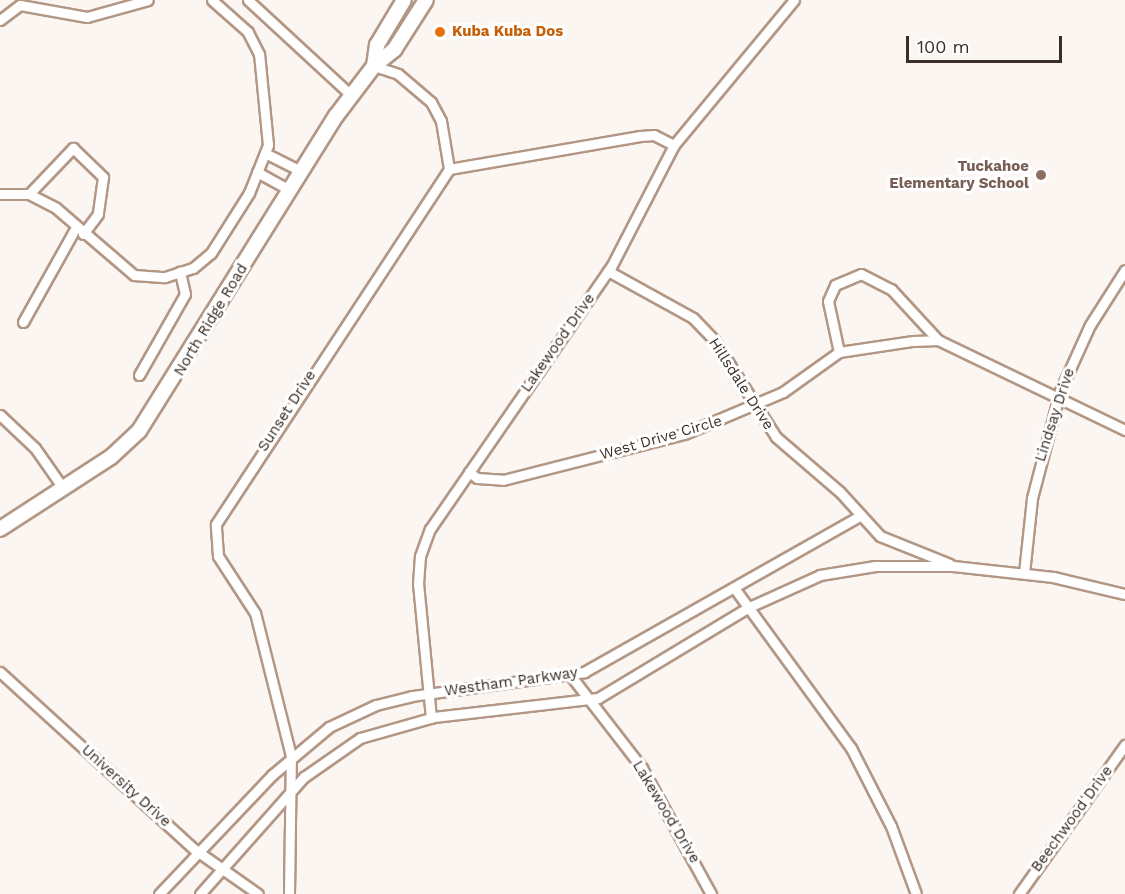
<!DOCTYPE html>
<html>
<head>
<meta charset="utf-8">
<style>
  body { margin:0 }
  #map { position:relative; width:1125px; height:894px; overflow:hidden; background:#fcf6f2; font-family:"Work Sans",sans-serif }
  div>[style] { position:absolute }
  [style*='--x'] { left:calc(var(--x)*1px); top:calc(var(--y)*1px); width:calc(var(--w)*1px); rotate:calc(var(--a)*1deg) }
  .roads { filter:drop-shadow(2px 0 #b39785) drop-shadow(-2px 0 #b39785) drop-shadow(0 2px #b39785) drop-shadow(0 -2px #b39785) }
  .minor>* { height:9px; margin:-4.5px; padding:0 4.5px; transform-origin:4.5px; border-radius:4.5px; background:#fff }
  .secondary>* { height:14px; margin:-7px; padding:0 7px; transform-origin:7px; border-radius:7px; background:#fff }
  .dots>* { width:16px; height:16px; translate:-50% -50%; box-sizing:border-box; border:3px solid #fff; border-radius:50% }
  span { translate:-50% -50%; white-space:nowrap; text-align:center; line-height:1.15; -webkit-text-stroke:6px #fff; paint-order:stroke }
  .food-label { font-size:15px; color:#c56008; font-weight:700 }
  .left { translate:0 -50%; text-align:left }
  .education-label { font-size:15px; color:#785e54; font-weight:700 }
  .right { translate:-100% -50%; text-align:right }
  .street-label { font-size:15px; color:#392d26 }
  .scale { position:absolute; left:906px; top:36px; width:156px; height:27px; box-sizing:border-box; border:3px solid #392d26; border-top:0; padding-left:8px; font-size:18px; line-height:21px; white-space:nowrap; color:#392d26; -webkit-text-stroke:4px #fff; paint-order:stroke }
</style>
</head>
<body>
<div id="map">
  <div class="roads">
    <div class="minor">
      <i style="--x:248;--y:0;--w:140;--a:42.7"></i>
      <i style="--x:0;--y:20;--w:25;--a:-37"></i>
      <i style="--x:20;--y:5;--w:68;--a:10.2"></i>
      <i style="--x:87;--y:17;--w:63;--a:-15.6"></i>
      <i style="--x:374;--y:66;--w:25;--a:18"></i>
      <i style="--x:398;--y:74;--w:43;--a:40.3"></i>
      <i style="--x:431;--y:102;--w:21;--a:62"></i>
      <i style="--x:441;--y:121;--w:49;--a:80.5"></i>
      <i style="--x:265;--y:153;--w:40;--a:26.6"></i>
      <i style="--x:449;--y:169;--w:194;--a:-9.8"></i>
      <i style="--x:640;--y:136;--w:14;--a:-4"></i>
      <i style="--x:654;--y:135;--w:22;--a:27"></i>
      <i style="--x:257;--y:172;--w:37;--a:29"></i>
      <i style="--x:0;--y:194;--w:29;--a:0"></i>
      <i style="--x:29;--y:194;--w:30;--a:27"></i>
      <i style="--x:56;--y:208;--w:103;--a:40.7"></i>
      <i style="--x:134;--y:275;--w:31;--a:4"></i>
      <i style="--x:165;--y:277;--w:29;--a:-18"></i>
      <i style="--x:193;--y:268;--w:23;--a:-40"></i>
      <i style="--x:211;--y:253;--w:71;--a:-57.7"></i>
      <i style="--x:249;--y:193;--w:52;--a:-68.4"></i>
      <i style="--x:268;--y:145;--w:91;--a:-95.6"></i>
      <i style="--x:259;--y:54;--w:25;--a:-117"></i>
      <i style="--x:248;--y:32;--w:48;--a:-138.4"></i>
      <i style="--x:29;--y:194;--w:64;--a:-46.3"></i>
      <i style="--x:73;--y:148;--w:42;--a:44"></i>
      <i style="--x:103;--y:177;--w:37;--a:98"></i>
      <i style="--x:98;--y:214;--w:25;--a:127"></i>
      <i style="--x:608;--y:271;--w:97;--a:28.9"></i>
      <i style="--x:693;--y:318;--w:30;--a:46"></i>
      <i style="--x:714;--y:340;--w:115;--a:57.4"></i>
      <i style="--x:776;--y:437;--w:84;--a:40.7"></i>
      <i style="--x:840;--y:492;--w:59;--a:47.7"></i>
      <i style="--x:880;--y:536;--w:75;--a:21.8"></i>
      <i style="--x:23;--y:322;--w:109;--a:-60.8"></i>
      <i style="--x:839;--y:352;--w:52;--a:-102.2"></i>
      <i style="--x:828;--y:301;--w:17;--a:-66"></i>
      <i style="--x:835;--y:285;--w:28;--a:-23"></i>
      <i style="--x:861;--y:274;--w:34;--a:27"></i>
      <i style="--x:891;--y:289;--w:69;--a:47.3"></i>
      <i style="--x:139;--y:375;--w:93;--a:-60.4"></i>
      <i style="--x:185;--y:294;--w:23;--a:-103"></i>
      <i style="--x:0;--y:415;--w:48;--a:43.3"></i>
      <i style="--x:35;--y:448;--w:49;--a:55"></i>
      <i style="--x:469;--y:472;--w:10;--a:37"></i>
      <i style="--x:477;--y:478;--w:26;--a:4"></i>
      <i style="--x:503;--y:480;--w:187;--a:-14.3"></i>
      <i style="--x:684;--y:434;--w:108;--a:-23"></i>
      <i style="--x:783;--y:392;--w:69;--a:-35.5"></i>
      <i style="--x:839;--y:352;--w:75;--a:-8.5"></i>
      <i style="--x:913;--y:341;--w:25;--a:-2"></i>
      <i style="--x:938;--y:340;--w:208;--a:25.7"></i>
      <i style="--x:1024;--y:573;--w:75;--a:-83.9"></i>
      <i style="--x:1032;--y:498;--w:111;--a:-75.3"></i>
      <i style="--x:1060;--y:391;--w:72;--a:-65.6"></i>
      <i style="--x:1090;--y:325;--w:65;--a:-57.5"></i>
      <i style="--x:735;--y:589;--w:197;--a:53.9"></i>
      <i style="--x:851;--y:748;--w:88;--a:62.9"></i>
      <i style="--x:891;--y:826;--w:72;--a:69.8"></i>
      <i style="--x:0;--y:672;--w:263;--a:42.4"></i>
      <i style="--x:194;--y:849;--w:78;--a:35.1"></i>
      <i style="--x:571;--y:676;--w:116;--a:52.3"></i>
      <i style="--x:642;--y:768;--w:144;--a:61.3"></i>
      <i style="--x:431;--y:718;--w:135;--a:-95.5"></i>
      <i style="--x:418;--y:584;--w:28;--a:-86"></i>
      <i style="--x:420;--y:556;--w:29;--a:-70"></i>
      <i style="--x:430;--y:529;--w:318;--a:-55.4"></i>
      <i style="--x:611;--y:267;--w:137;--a:-62.7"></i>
      <i style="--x:674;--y:145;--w:188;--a:-50.4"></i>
      <i style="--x:159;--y:894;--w:164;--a:-46.5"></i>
      <i style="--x:272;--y:775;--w:75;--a:-40.1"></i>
      <i style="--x:329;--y:727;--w:52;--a:-25.1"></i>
      <i style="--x:376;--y:705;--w:37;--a:-14"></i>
      <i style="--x:412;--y:696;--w:174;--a:-7.9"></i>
      <i style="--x:584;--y:672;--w:318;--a:-29.5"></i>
      <i style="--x:200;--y:894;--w:157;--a:-48.4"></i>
      <i style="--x:304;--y:777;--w:68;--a:-34.9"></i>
      <i style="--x:360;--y:738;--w:77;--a:-15.8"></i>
      <i style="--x:434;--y:717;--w:165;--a:-6.6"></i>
      <i style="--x:598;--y:698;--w:174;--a:-31.1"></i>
      <i style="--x:747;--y:608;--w:80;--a:-24.3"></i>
      <i style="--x:820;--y:575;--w:56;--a:-9.3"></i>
      <i style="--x:875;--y:566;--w:78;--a:0"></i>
      <i style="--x:953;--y:566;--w:101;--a:6.3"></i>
      <i style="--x:1053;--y:577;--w:74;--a:13.3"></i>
      <i style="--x:289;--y:894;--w:138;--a:-89.2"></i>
      <i style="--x:291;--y:756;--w:147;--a:-104.1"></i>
      <i style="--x:255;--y:613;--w:68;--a:-123"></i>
      <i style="--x:218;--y:556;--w:32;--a:-94"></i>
      <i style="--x:216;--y:524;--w:425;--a:-56.7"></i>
      <i style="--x:1019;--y:894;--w:183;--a:-54.6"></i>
    </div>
    <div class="secondary">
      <i style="--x:374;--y:66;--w:21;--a:-82"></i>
      <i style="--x:377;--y:45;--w:52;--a:-59"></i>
      <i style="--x:0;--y:529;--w:132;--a:-33"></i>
      <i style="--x:111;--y:457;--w:38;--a:-43"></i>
      <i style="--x:139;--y:431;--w:372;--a:-58"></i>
      <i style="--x:336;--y:116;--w:63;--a:-52.8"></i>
      <i style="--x:374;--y:66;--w:26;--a:-39"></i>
      <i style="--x:394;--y:50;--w:59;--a:-57.4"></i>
    </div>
  </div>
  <div class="dots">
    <i style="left:440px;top:32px;background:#e8710a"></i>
    <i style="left:1041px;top:175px;background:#8d6e63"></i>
  </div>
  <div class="food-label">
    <span class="left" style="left:452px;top:32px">Kuba Kuba Dos</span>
  </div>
  <div class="education-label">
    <span class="right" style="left:1029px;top:175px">Tuckahoe<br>Elementary School</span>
  </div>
  <div class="street-label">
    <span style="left:211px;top:320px;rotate:-59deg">North Ridge Road</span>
    <span style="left:558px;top:343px;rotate:-55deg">Lakewood Drive</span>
    <span style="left:741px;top:384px;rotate:57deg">Hillsdale Drive</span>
    <span style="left:287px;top:411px;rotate:-57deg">Sunset Drive</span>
    <span style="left:1055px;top:415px;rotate:-72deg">Lindsay Drive</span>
    <span style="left:661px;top:438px;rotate:-16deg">West Drive Circle</span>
    <span style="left:511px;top:682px;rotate:-8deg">Westham Parkway</span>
    <span style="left:126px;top:786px;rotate:42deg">University Drive</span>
    <span style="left:666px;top:812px;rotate:59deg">Lakewood Drive</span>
    <span style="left:1072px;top:819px;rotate:-54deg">Beechwood Drive</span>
  </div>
  <div class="scale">100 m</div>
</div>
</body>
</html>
